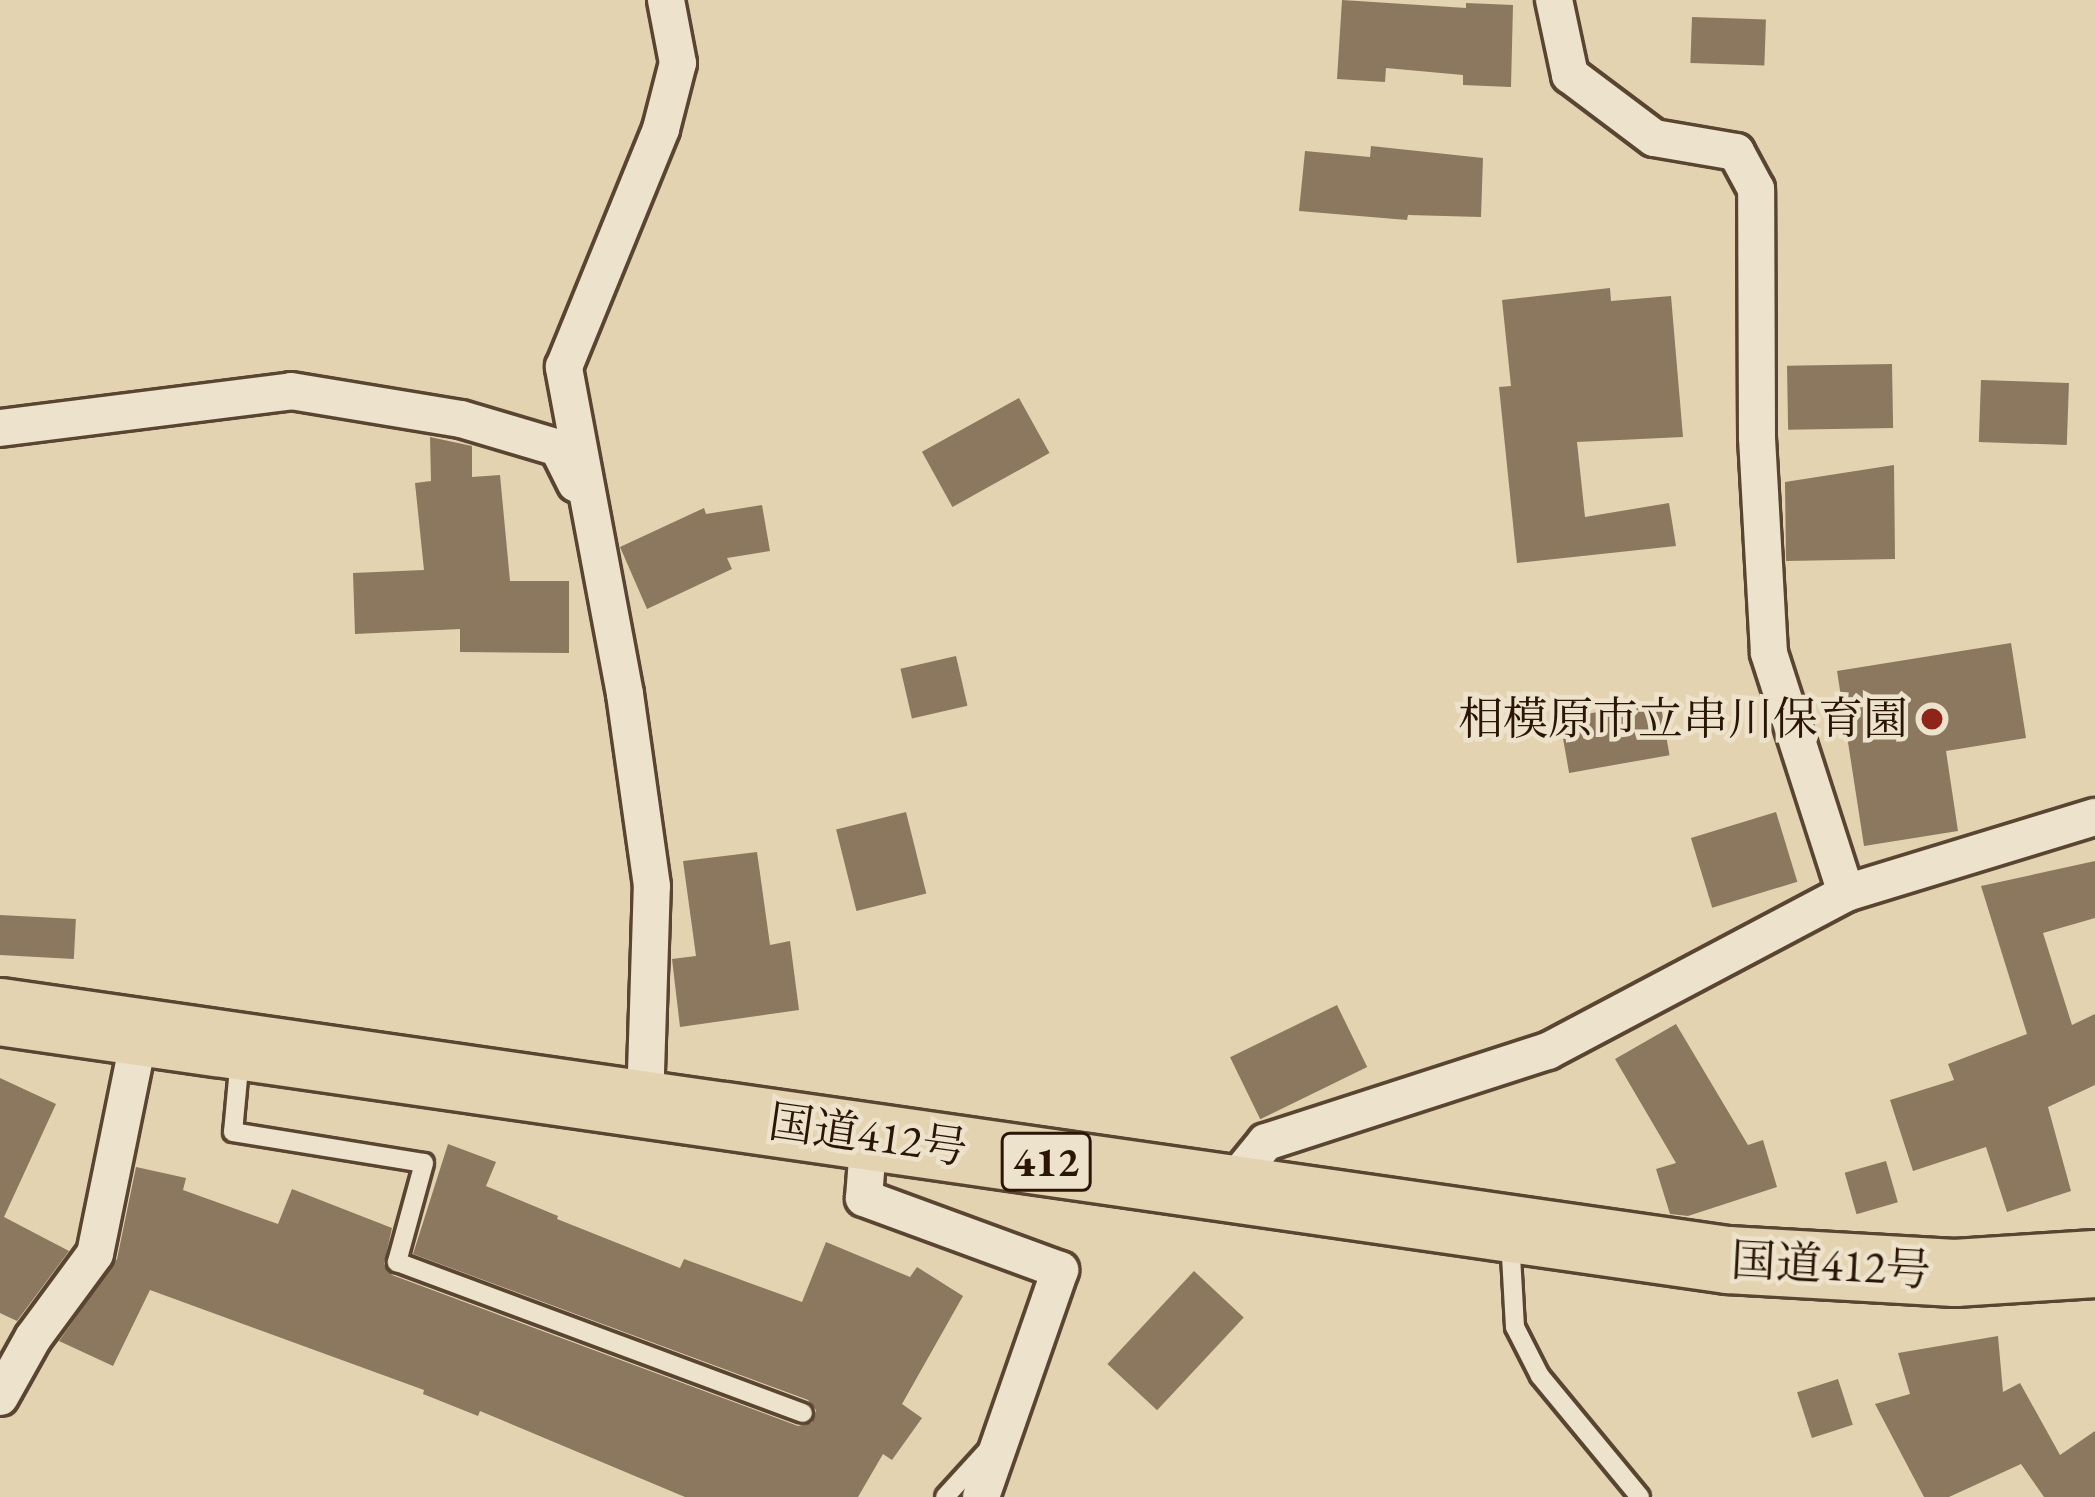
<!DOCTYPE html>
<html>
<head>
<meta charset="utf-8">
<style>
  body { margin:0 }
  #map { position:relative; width:2095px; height:1497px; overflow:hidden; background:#e4d3b1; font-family:"EB Garamond","Noto Serif JP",serif }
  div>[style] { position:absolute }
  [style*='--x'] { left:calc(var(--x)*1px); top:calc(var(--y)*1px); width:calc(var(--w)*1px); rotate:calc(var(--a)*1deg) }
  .building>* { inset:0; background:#8b785f; transform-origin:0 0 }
  .roads { filter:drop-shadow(3px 0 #594531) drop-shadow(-3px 0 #594531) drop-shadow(0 3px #594531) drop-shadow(0 -3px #594531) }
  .lane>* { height:18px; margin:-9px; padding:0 9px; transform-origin:9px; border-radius:9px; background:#ede2cc }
  .street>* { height:36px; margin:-18px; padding:0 18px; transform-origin:18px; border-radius:18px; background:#ede2cc }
  .highway>* { height:66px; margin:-33px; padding:0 33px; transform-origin:33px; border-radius:33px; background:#e4d3b1 }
  .dots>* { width:33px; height:33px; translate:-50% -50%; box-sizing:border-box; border:6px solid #ede2cc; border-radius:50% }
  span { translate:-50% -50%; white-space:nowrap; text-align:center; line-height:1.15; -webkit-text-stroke:9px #ede2cc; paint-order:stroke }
  .shield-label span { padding:3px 9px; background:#ede2cc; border:3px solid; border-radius:9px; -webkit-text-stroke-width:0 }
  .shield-label { font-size:42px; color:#2b1606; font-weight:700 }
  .poi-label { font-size:45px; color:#2b1606 }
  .right { translate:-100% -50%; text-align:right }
  .street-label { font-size:45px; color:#2b1606 }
</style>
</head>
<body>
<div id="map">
  <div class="building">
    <i style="clip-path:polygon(1342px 0,1466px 8px,1466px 3px,1513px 5px,1511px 87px,1463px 85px,1463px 75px,1386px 68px,1385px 82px,1337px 79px)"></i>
    <i style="left:1692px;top:17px;width:74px;height:46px;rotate:2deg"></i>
    <i style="clip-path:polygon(1371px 146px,1483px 158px,1481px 217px,1408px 215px,1407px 220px,1299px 211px,1305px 151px,1370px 157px)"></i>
    <i style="clip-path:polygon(1610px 288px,1611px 301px,1671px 296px,1683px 437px,1577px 442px,1585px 517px,1669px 503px,1676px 546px,1517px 563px,1499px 387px,1511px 386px,1502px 300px)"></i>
    <i style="left:1892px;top:364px;width:64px;height:105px;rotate:89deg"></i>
    <i style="left:1981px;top:380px;width:88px;height:62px;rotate:2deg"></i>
    <i style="left:1019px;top:398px;width:63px;height:111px;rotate:61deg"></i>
    <i style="clip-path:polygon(430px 437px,472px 446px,472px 477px,500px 475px,510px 581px,569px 581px,569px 653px,460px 652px,460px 629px,355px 634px,353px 573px,424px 570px,415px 483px,431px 481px)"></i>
    <i style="clip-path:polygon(1894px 465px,1895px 559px,1786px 561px,1785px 482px)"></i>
    <i style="clip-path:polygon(762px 505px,770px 551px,727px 558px,732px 569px,647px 609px,620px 547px,704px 508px,706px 514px)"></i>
    <i style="clip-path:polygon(2011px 643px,2026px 738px,1946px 751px,1958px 831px,1864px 846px,1837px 671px)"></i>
    <i style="left:956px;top:656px;width:51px;height:57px;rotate:77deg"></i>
    <i style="left:1660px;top:701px;width:55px;height:102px;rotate:80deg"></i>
    <i style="left:906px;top:812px;width:84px;height:72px;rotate:76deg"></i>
    <i style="left:1776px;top:812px;width:73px;height:89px;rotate:73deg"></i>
    <i style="clip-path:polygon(757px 852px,770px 945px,790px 941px,799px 1010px,680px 1027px,672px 959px,696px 956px,683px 861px)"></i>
    <i style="clip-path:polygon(2095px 861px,2095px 918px,2043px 933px,2072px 1025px,2095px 1014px,2095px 1085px,2048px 1107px,2071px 1191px,2007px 1212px,1986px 1147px,1913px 1171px,1890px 1100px,1954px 1080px,1948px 1064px,2027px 1034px,1981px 886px)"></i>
    <i style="left:0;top:915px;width:76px;height:40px;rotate:3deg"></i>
    <i style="left:1337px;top:1005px;width:69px;height:119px;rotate:64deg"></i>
    <i style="clip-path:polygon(1676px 1024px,1748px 1145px,1763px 1140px,1777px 1187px,1688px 1216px,1670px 1214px,1656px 1169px,1676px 1163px,1615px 1059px)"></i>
    <i style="clip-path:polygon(0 1078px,56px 1104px,4px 1217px,69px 1251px,17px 1321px,0 1313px)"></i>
    <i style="clip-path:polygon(448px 1144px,496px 1162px,486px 1186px,558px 1216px,557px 1219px,680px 1268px,684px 1259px,802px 1302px,826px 1242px,910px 1277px,917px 1267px,963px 1296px,902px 1404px,922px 1418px,892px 1460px,883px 1454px,858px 1497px,685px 1497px,480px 1411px,478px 1416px,423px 1394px,424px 1390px,150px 1290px,113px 1366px,59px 1341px,117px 1259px,136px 1167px,186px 1178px,183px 1190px,278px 1224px,292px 1189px,392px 1228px,384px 1264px,392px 1275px,798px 1426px,812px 1423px,816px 1410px,808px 1400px,413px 1254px)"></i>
    <i style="left:1886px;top:1161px;width:43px;height:43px;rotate:74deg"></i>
    <i style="left:1194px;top:1271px;width:68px;height:127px;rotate:43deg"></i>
    <i style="clip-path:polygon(1998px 1336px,2003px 1392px,2020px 1383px,2060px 1455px,2095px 1431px,2095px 1497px,2044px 1497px,2021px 1464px,1949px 1497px,1924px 1497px,1875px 1404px,1910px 1394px,1898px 1353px)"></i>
    <i style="left:1838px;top:1379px;width:48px;height:43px;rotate:72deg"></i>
  </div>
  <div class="roads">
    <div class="lane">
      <i style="--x:240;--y:1057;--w:75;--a:95.3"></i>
      <i style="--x:233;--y:1132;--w:193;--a:9.2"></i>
      <i style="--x:424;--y:1163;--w:103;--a:105.3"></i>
      <i style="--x:397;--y:1262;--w:433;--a:20.4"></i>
      <i style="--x:1510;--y:1238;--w:89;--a:86.8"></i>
      <i style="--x:1515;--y:1327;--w:55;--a:63"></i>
      <i style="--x:1540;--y:1376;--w:157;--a:50.4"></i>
      <i style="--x:945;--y:1497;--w:61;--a:-47.7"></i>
    </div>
    <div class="street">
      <i style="--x:0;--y:428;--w:293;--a:-7.2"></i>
      <i style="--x:291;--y:391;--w:172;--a:9.4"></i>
      <i style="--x:461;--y:419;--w:101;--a:16.6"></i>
      <i style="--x:558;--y:448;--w:40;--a:63.4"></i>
      <i style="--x:1846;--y:893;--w:260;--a:-17"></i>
      <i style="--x:645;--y:1104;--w:218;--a:-88.2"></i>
      <i style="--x:652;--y:886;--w:194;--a:-98"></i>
      <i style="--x:625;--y:694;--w:333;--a:-100.6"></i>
      <i style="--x:564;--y:367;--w:257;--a:-67.8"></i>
      <i style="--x:661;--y:129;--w:68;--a:-75.6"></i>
      <i style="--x:678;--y:63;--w:64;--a:-100.8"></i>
      <i style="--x:869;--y:1133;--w:65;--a:94.4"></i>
      <i style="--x:864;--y:1198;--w:209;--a:20.2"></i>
      <i style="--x:1060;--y:1270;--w:240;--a:109.2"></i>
      <i style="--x:1226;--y:1191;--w:63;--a:-50.8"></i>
      <i style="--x:1266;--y:1142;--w:296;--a:-17.9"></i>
      <i style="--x:1548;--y:1051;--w:337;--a:-27.9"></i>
      <i style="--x:1846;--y:893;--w:252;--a:-107.8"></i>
      <i style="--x:1769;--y:653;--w:216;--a:-93.2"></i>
      <i style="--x:1757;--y:437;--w:248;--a:-90.2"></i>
      <i style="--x:1756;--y:189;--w:42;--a:-118.4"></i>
      <i style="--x:1736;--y:152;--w:83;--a:-170.3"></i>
      <i style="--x:1654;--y:138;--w:105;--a:-143.1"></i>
      <i style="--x:1570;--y:75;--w:77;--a:-102"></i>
      <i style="--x:0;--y:1397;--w:68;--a:-60.8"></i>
      <i style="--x:33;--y:1338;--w:104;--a:-53.6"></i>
      <i style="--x:95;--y:1254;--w:227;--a:-78.5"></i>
    </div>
    <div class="highway">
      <i style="--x:0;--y:1012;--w:1746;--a:8.17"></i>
      <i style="--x:1728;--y:1260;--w:227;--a:3.3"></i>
      <i style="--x:1955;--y:1273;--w:140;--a:-3.7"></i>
    </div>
  </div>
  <div class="dots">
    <i style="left:1932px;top:719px;background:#8f2418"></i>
  </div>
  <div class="shield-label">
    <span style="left:1046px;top:1162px">412</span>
  </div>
  <div class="poi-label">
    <span class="right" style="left:1908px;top:719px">相模原市立串川保育園</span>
  </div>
  <div class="street-label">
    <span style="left:868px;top:1135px;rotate:8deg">国道412号</span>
    <span style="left:1831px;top:1265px;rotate:3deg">国道412号</span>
  </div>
</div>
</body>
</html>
